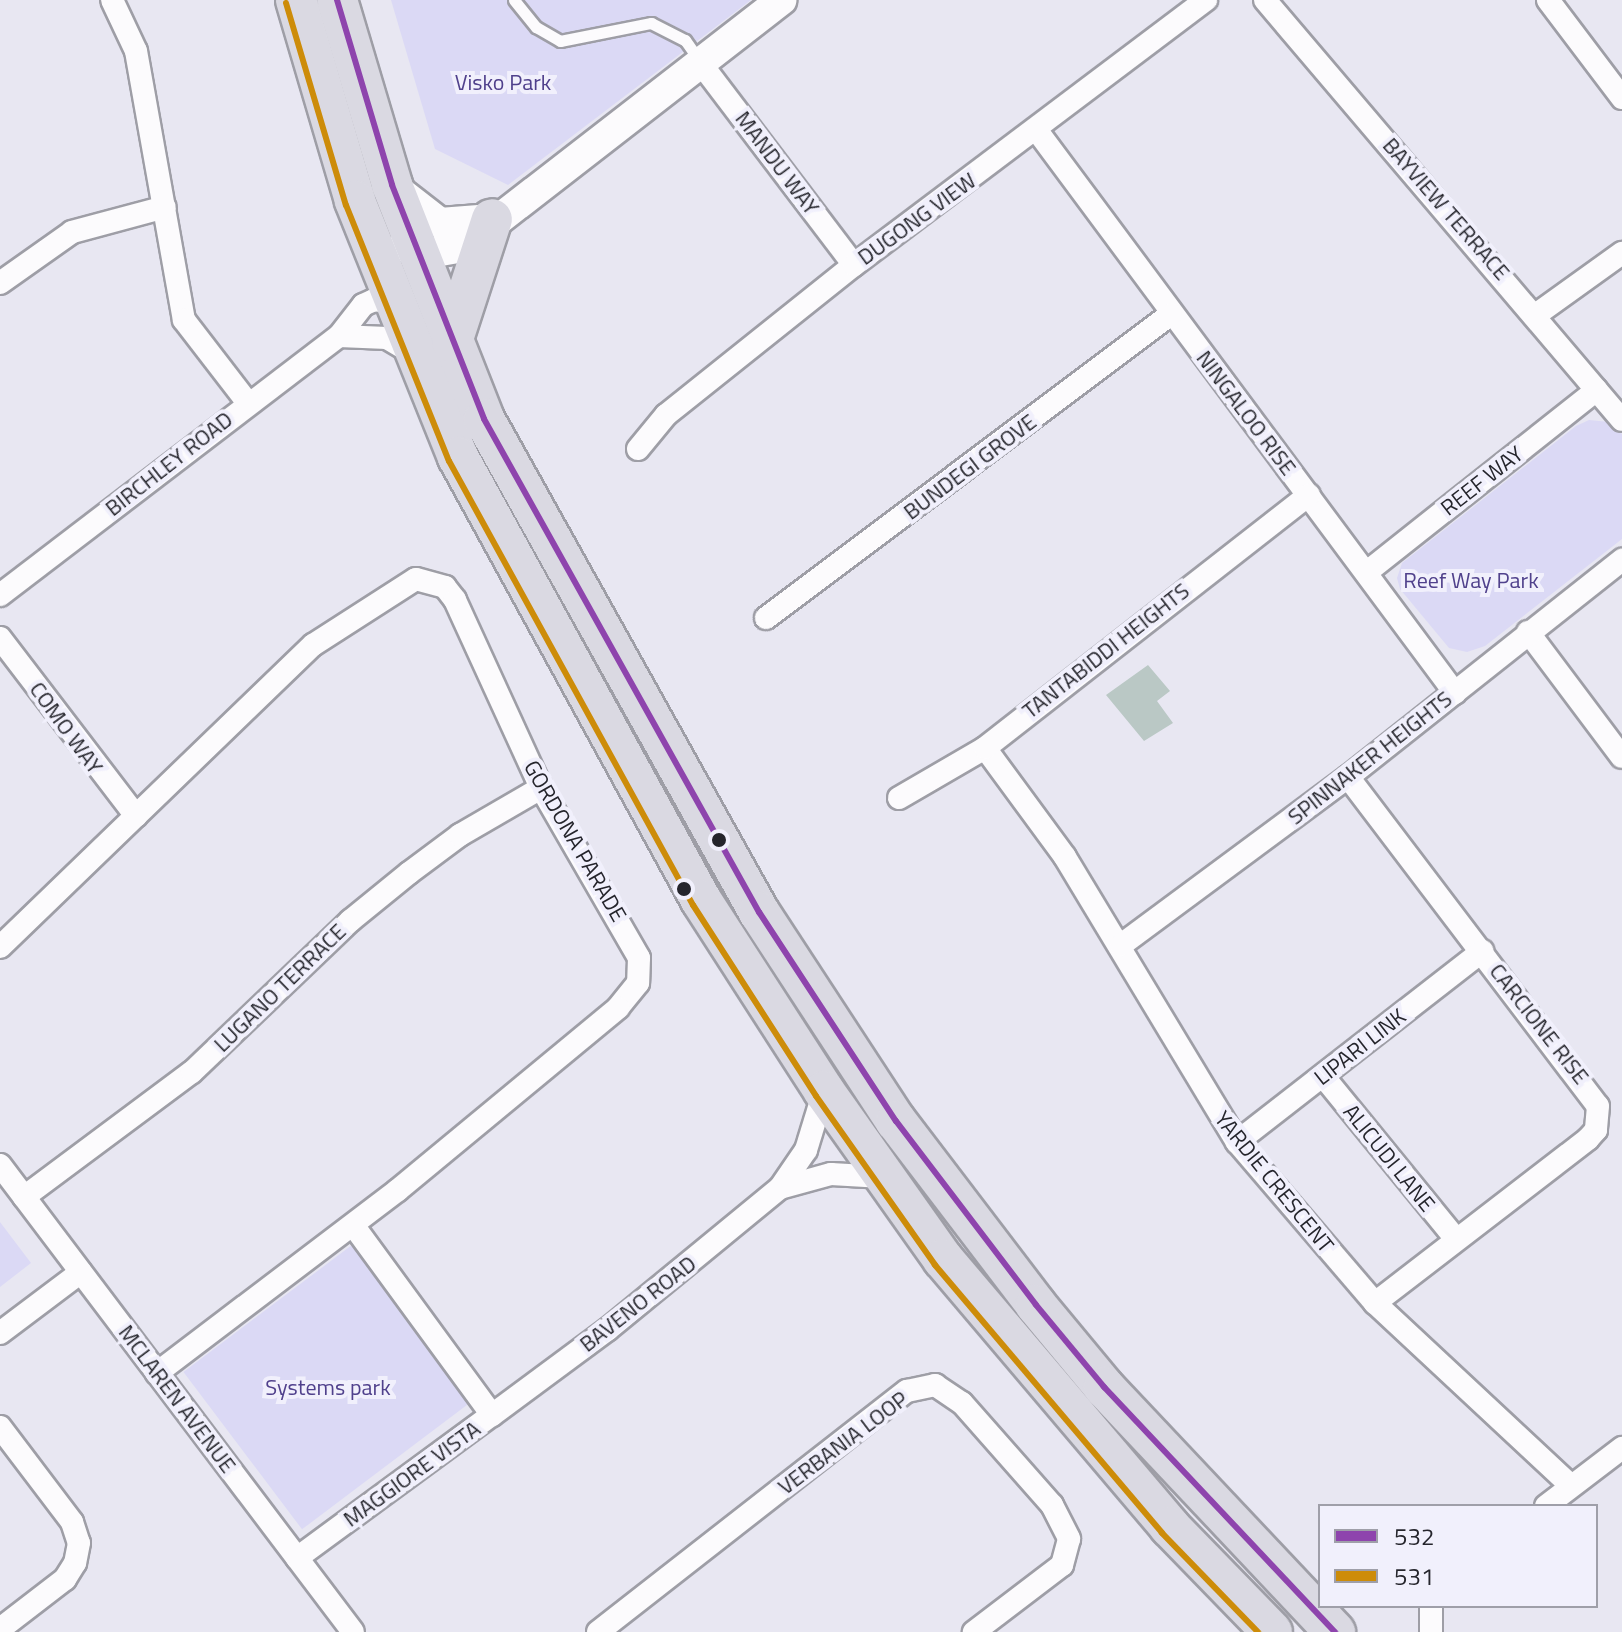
<!DOCTYPE html>
<html>
<head>
<meta charset="utf-8">
<style>
  body { margin:0 }
  #map { position:relative; width:1622px; height:1632px; overflow:hidden; background:#e8e7f2; font-family:"Titillium Web",sans-serif }
  div>[style] { position:absolute }
  [style*='--x'] { left:calc(var(--x)*1px); top:calc(var(--y)*1px); width:calc(var(--w)*1px); rotate:calc(var(--a)*1deg) }
  .green>* { inset:0; background:#dbd9f5; transform-origin:0 0 }
  .building>* { inset:0; background:#bac8c5 }
  .roads { filter:drop-shadow(2px 0 #9e9ea6) drop-shadow(-2px 0 #9e9ea6) drop-shadow(0 2px #9e9ea6) drop-shadow(0 -2px #9e9ea6) }
  .lane>* { height:11px; margin:-5.5px; padding:0 5.5px; transform-origin:5.5px; border-radius:5.5px; background:#fcfbfd }
  .street>* { height:22px; margin:-11px; padding:0 11px; transform-origin:11px; border-radius:11px; background:#fcfbfd }
  .secondary>* { height:30px; margin:-15px; padding:0 15px; transform-origin:15px; border-radius:15px; background:#fcfbfd }
  .highway>* { height:40px; margin:-20px; padding:0 20px; transform-origin:20px; border-radius:20px; background:#dad9e2 }
  .bus-1>* { height:6px; margin:-3px; padding:0 3px; transform-origin:3px; border-radius:3px; background:#8e44ad }
  .bus-2>* { height:6px; margin:-3px; padding:0 3px; transform-origin:3px; border-radius:3px; background:#cd8c09 }
  .dots>* { width:22px; height:22px; translate:-50% -50%; box-sizing:border-box; border:4px solid #f1f0fc; border-radius:50% }
  span { translate:-50% -50%; white-space:nowrap; text-align:center; line-height:1.15; -webkit-text-stroke:8px #f1f0fc; paint-order:stroke }
  .park-label { font-size:22px; color:#50418c }
  .street-label { font-size:22px; color:#25252c }
  .legend { position:absolute; left:1318px; top:1504px; width:280px; height:104px; box-sizing:border-box; background:#f1f0fc; border:2px solid #9f9fa9; margin:0; padding:10px 14px; list-style:none; font-size:24px; color:#25252c }
  .legend li { display:flex; align-items:center; gap:16px; height:40px }
  .legend b { width:40px; border:2px solid #9f9fa9 }
</style>
</head>
<body>
<div id="map">
  <div class="green">
    <i style="clip-path:polygon(391px 0,751px 0,508px 185px,435px 149px)"></i>
    <i style="clip-path:polygon(1589px 420px,1609px 422px,1622px 434px,1622px 539px,1485px 646px,1467px 652px,1449px 648px,1400px 589px,1397px 578px,1402px 563px,1576px 426px)"></i>
    <i style="clip-path:polygon(0 1222px,31px 1263px,0 1287px)"></i>
    <i style="left:352px;top:1245px;width:197px;height:211px;rotate:53deg"></i>
  </div>
  <div class="building">
    <i style="clip-path:polygon(1148px 665px,1170px 691px,1157px 701px,1173px 723px,1144px 741px,1106px 695px)"></i>
  </div>
  <div class="roads">
    <div class="lane">
      <i style="--x:514;--y:0;--w:35;--a:51"></i>
      <i style="--x:536;--y:27;--w:28;--a:30"></i>
      <i style="--x:560;--y:41;--w:93;--a:-11.2"></i>
      <i style="--x:651;--y:23;--w:38;--a:27"></i>
      <i style="--x:685;--y:40;--w:24;--a:55"></i>
    </div>
    <div class="street">
      <i style="--x:112;--y:0;--w:56;--a:64.8"></i>
      <i style="--x:136;--y:51;--w:273;--a:79.9"></i>
      <i style="--x:184;--y:320;--w:105;--a:52.4"></i>
      <i style="--x:1265;--y:0;--w:551;--a:49.64"></i>
      <i style="--x:1548;--y:0;--w:123;--a:52.9"></i>
      <i style="--x:699;--y:61;--w:256;--a:52.8"></i>
      <i style="--x:1038;--y:132;--w:699;--a:53.38"></i>
      <i style="--x:0;--y:283;--w:88;--a:-35.3"></i>
      <i style="--x:72;--y:232;--w:96;--a:-15"></i>
      <i style="--x:1537;--y:314;--w:105;--a:-35.7"></i>
      <i style="--x:339;--y:336;--w:48;--a:2.4"></i>
      <i style="--x:387;--y:338;--w:29;--a:31"></i>
      <i style="--x:638;--y:449;--w:44;--a:-50.5"></i>
      <i style="--x:666;--y:415;--w:241;--a:-38.6"></i>
      <i style="--x:854;--y:265;--w:441;--a:-37"></i>
      <i style="--x:1367;--y:572;--w:293;--a:-38.4"></i>
      <i style="--x:0;--y:595;--w:427;--a:-37.4"></i>
      <i style="--x:339;--y:336;--w:39;--a:-52"></i>
      <i style="--x:363;--y:305;--w:12;--a:-24"></i>
      <i style="--x:374;--y:300;--w:28;--a:8"></i>
      <i style="--x:766;--y:618;--w:506;--a:-36.89"></i>
      <i style="--x:1528;--y:632;--w:156;--a:53.1"></i>
      <i style="--x:0;--y:638;--w:224;--a:52.6"></i>
      <i style="--x:985;--y:748;--w:135;--a:53.7"></i>
      <i style="--x:1065;--y:857;--w:333;--a:58.9"></i>
      <i style="--x:1237;--y:1142;--w:212;--a:49.4"></i>
      <i style="--x:1375;--y:1303;--w:268;--a:43"></i>
      <i style="--x:1348;--y:777;--w:413;--a:52.8"></i>
      <i style="--x:1598;--y:1106;--w:24;--a:95"></i>
      <i style="--x:1596;--y:1130;--w:12;--a:132"></i>
      <i style="--x:1588;--y:1139;--w:269;--a:142.4"></i>
      <i style="--x:899;--y:798;--w:99;--a:-30.2"></i>
      <i style="--x:985;--y:748;--w:411;--a:-38"></i>
      <i style="--x:1121;--y:945;--w:282;--a:-36.5"></i>
      <i style="--x:1348;--y:777;--w:350;--a:-38.4"></i>
      <i style="--x:0;--y:947;--w:435;--a:-44"></i>
      <i style="--x:313;--y:645;--w:122;--a:-32.7"></i>
      <i style="--x:416;--y:579;--w:30;--a:15"></i>
      <i style="--x:445;--y:587;--w:16;--a:52"></i>
      <i style="--x:455;--y:600;--w:207;--a:65.4"></i>
      <i style="--x:541;--y:788;--w:196;--a:60"></i>
      <i style="--x:639;--y:958;--w:25;--a:92"></i>
      <i style="--x:638;--y:983;--w:32;--a:129"></i>
      <i style="--x:618;--y:1008;--w:286;--a:140.4"></i>
      <i style="--x:398;--y:1190;--w:303;--a:142.8"></i>
      <i style="--x:1323;--y:1076;--w:210;--a:50.8"></i>
      <i style="--x:1237;--y:1142;--w:311;--a:-37.9"></i>
      <i style="--x:0;--y:1165;--w:585;--a:52.91"></i>
      <i style="--x:780;--y:1188;--w:53;--a:-15.4"></i>
      <i style="--x:831;--y:1174;--w:52;--a:3.3"></i>
      <i style="--x:24;--y:1197;--w:209;--a:-36.7"></i>
      <i style="--x:192;--y:1072;--w:219;--a:-43.7"></i>
      <i style="--x:350;--y:921;--w:76;--a:-39.1"></i>
      <i style="--x:409;--y:873;--w:64;--a:-36.7"></i>
      <i style="--x:460;--y:835;--w:94;--a:-30.1"></i>
      <i style="--x:0;--y:1333;--w:101;--a:-37"></i>
      <i style="--x:492;--y:1415;--w:143;--a:-36.5"></i>
      <i style="--x:607;--y:1330;--w:224;--a:-39.4"></i>
      <i style="--x:780;--y:1188;--w:46;--a:-55.6"></i>
      <i style="--x:806;--y:1150;--w:62;--a:-73"></i>
      <i style="--x:0;--y:1427;--w:119;--a:52.8"></i>
      <i style="--x:72;--y:1522;--w:22;--a:72"></i>
      <i style="--x:79;--y:1543;--w:20;--a:101"></i>
      <i style="--x:75;--y:1563;--w:19;--a:122"></i>
      <i style="--x:65;--y:1579;--w:82;--a:142.4"></i>
      <i style="--x:1546;--y:1506;--w:96;--a:-37.3"></i>
      <i style="--x:297;--y:1558;--w:242;--a:-36.3"></i>
      <i style="--x:492;--y:1415;--w:235;--a:-126.2"></i>
      <i style="--x:1431;--y:1606;--w:26;--a:90"></i>
      <i style="--x:598;--y:1632;--w:392;--a:-38"></i>
      <i style="--x:907;--y:1391;--w:29;--a:-12"></i>
      <i style="--x:935;--y:1385;--w:32;--a:34"></i>
      <i style="--x:962;--y:1403;--w:136;--a:48.6"></i>
      <i style="--x:1052;--y:1505;--w:38;--a:63"></i>
      <i style="--x:1069;--y:1539;--w:27;--a:105"></i>
      <i style="--x:1062;--y:1565;--w:111;--a:142.7"></i>
    </div>
    <div class="secondary">
      <i style="--x:395;--y:188;--w:57;--a:37.9"></i>
      <i style="--x:440;--y:223;--w:52;--a:-4.4"></i>
      <i style="--x:404;--y:245;--w:17;--a:36"></i>
      <i style="--x:418;--y:255;--w:46;--a:-10.1"></i>
      <i style="--x:463;--y:247;--w:403;--a:-37.8"></i>
    </div>
    <div class="highway">
      <i style="--x:296;--y:0;--w:209;--a:73.6"></i>
      <i style="--x:355;--y:201;--w:276;--a:68.1"></i>
      <i style="--x:458;--y:457;--w:505;--a:61.25"></i>
      <i style="--x:701;--y:900;--w:227;--a:57.2"></i>
      <i style="--x:824;--y:1091;--w:206;--a:54.7"></i>
      <i style="--x:943;--y:1259;--w:351;--a:49.7"></i>
      <i style="--x:1170;--y:1527;--w:146;--a:45.8"></i>
      <i style="--x:337;--y:0;--w:193;--a:73.4"></i>
      <i style="--x:392;--y:185;--w:251;--a:68.5"></i>
      <i style="--x:484;--y:419;--w:565;--a:60.85"></i>
      <i style="--x:759;--y:912;--w:250;--a:56.8"></i>
      <i style="--x:896;--y:1121;--w:231;--a:52.7"></i>
      <i style="--x:1036;--y:1305;--w:107;--a:50.3"></i>
      <i style="--x:1104;--y:1387;--w:337;--a:46.7"></i>
      <i style="--x:452;--y:342;--w:129;--a:-72"></i>
    </div>
  </div>
  <div class="bus-1">
    <i style="--x:337;--y:0;--w:193;--a:73.4"></i>
    <i style="--x:392;--y:185;--w:251;--a:68.5"></i>
    <i style="--x:484;--y:419;--w:565;--a:60.85"></i>
    <i style="--x:759;--y:912;--w:250;--a:56.8"></i>
    <i style="--x:896;--y:1121;--w:231;--a:52.7"></i>
    <i style="--x:1036;--y:1305;--w:107;--a:50.3"></i>
    <i style="--x:1104;--y:1387;--w:337;--a:46.7"></i>
  </div>
  <div class="bus-2">
    <i style="--x:286;--y:3;--w:211;--a:73.5"></i>
    <i style="--x:346;--y:205;--w:276;--a:68.1"></i>
    <i style="--x:449;--y:461;--w:507;--a:61.21"></i>
    <i style="--x:693;--y:905;--w:227;--a:57.2"></i>
    <i style="--x:816;--y:1096;--w:207;--a:54.8"></i>
    <i style="--x:935;--y:1265;--w:351;--a:49.7"></i>
    <i style="--x:1162;--y:1533;--w:138;--a:45.9"></i>
  </div>
  <div class="dots">
    <i style="left:719px;top:840px;background:#25252c"></i>
    <i style="left:684px;top:889px;background:#25252c"></i>
  </div>
  <div class="park-label">
    <span style="left:503px;top:83px">Visko Park</span>
    <span style="left:1471px;top:581px">Reef Way Park</span>
    <span style="left:328px;top:1388px">Systems park</span>
  </div>
  <div class="street-label">
    <span style="left:777px;top:163px;rotate:53deg">MANDU WAY</span>
    <span style="left:1446px;top:209px;rotate:49deg">BAYVIEW TERRACE</span>
    <span style="left:917px;top:219px;rotate:-36deg">DUGONG VIEW</span>
    <span style="left:1246px;top:413px;rotate:53deg">NINGALOO RISE</span>
    <span style="left:169px;top:464px;rotate:-38deg">BIRCHLEY ROAD</span>
    <span style="left:970px;top:467px;rotate:-37deg">BUNDEGI GROVE</span>
    <span style="left:1482px;top:481px;rotate:-38deg">REEF WAY</span>
    <span style="left:1106px;top:651px;rotate:-38deg">TANTABIDDI HEIGHTS</span>
    <span style="left:66px;top:728px;rotate:54deg">COMO WAY</span>
    <span style="left:1370px;top:758px;rotate:-38deg">SPINNAKER HEIGHTS</span>
    <span style="left:575px;top:841px;rotate:60deg">GORDONA PARADE</span>
    <span style="left:280px;top:988px;rotate:-44deg">LUGANO TERRACE</span>
    <span style="left:1539px;top:1024px;rotate:52deg">CARCIONE RISE</span>
    <span style="left:1360px;top:1047px;rotate:-38deg">LIPARI LINK</span>
    <span style="left:1389px;top:1158px;rotate:51deg">ALICUDI LANE</span>
    <span style="left:1274px;top:1182px;rotate:51deg">YARDIE CRESCENT</span>
    <span style="left:638px;top:1304px;rotate:-38deg">BAVENO ROAD</span>
    <span style="left:177px;top:1399px;rotate:53deg">MCLAREN AVENUE</span>
    <span style="left:843px;top:1443px;rotate:-37deg">VERBANIA LOOP</span>
    <span style="left:412px;top:1474px;rotate:-36deg">MAGGIORE VISTA</span>
  </div>
  <ul class="legend">
  <li><b style="height:10px;background:#8e44ad"></b>532</li>
  <li><b style="height:10px;background:#cd8c09"></b>531</li>
  </ul>
</div>
</body>
</html>
